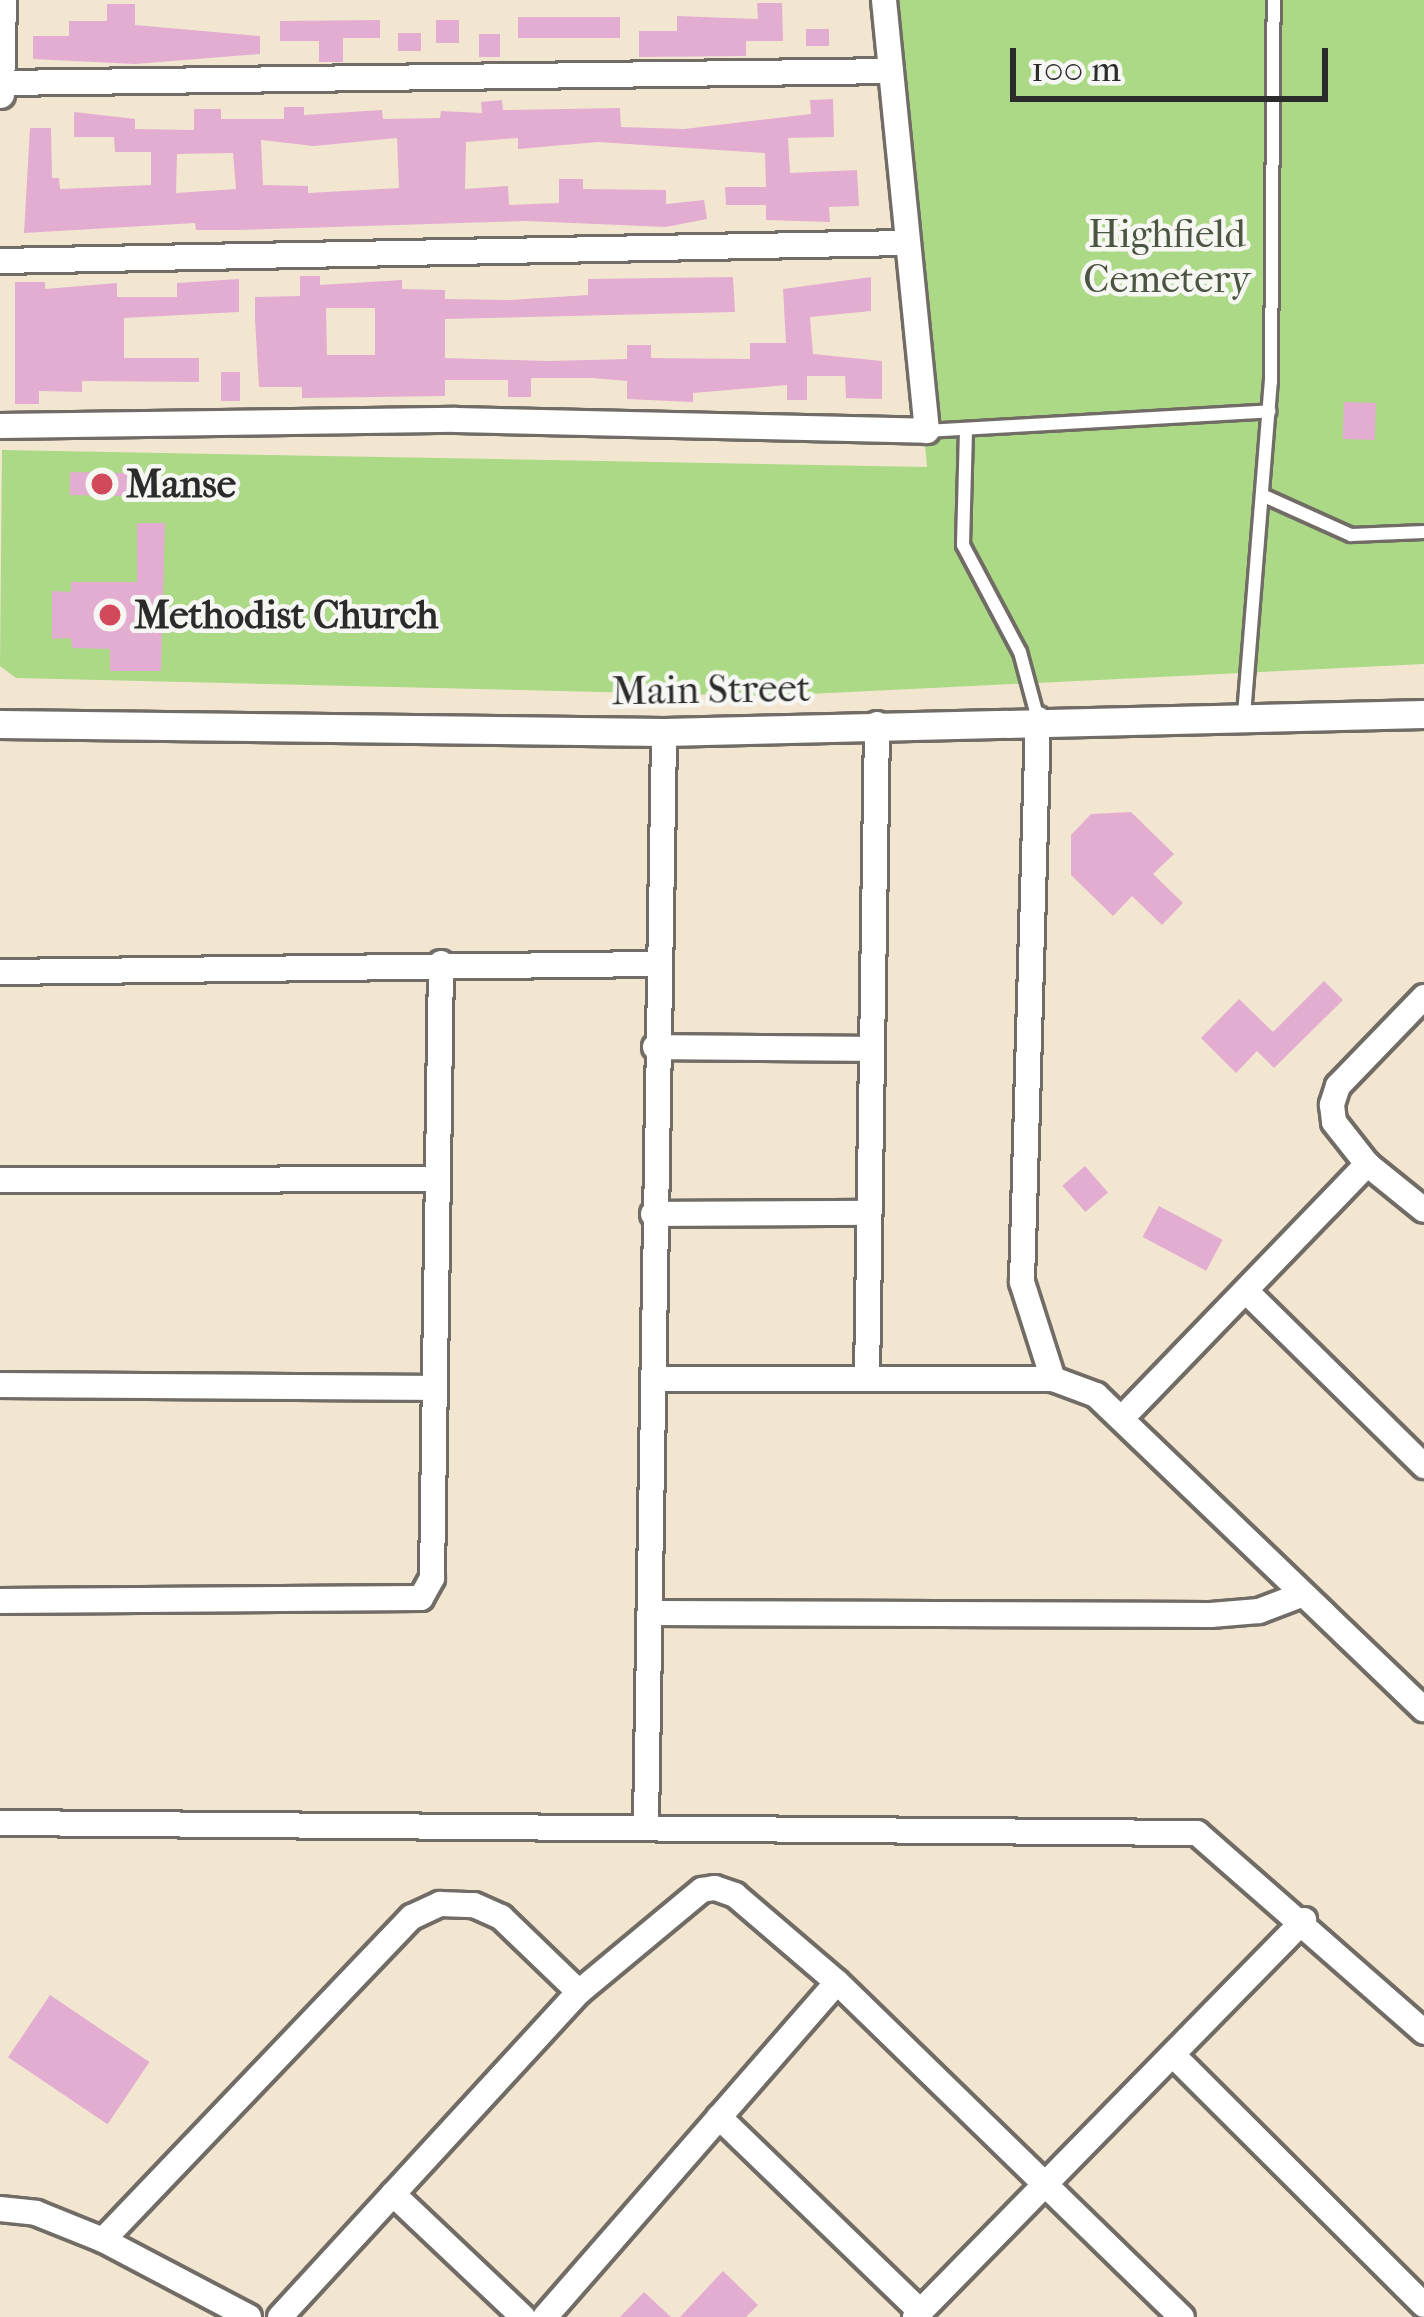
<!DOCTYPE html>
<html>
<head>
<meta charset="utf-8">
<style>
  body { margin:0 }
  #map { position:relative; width:1424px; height:2317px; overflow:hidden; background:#f3e6d1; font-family:"IM FELL French Canon",serif }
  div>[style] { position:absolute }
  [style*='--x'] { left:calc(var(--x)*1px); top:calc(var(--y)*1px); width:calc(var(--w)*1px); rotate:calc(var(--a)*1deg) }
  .green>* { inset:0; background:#abd986 }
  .building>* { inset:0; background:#e2add1; transform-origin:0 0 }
  .roads { filter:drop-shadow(3px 0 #716c65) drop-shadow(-3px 0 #716c65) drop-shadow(0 3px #716c65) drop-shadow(0 -3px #716c65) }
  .service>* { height:12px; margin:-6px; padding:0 6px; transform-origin:6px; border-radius:6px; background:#fff }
  .minor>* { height:24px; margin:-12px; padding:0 12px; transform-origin:12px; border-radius:12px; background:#fff }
  .tertiary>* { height:27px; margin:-13.5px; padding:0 13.5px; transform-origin:13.5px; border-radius:13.5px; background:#fff }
  .dots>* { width:33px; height:33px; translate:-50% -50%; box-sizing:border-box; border:6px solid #f6f6f2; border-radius:50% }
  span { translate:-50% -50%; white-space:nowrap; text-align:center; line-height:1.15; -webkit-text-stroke:9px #f6f6f2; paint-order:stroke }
  .park-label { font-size:39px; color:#4b5642 }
  .poi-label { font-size:39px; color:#2b2b2b; font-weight:700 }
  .left { translate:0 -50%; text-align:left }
  .street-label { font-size:39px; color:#2b2b2b }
  .scale { position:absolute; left:1010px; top:48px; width:318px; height:54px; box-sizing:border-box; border:6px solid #2b2b2b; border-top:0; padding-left:15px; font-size:36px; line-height:42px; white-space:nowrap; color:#2b2b2b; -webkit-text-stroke:9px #f6f6f2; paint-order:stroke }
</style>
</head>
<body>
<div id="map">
  <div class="green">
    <i style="clip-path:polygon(894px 0,1424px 0,1424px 664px,768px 696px,16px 678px,0 666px,2px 450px,927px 467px,892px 79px)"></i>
  </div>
  <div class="building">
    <i style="clip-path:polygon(757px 3px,782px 3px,783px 41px,746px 41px,746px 56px,639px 57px,639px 31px,677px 31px,677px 16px,758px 19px)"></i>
    <i style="clip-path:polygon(107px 4px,135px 4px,135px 25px,260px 36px,260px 54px,135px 64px,33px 59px,33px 36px,69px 36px,69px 21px,107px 21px)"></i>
    <i style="left:620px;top:17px;width:21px;height:102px;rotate:90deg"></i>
    <i style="clip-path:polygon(380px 20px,380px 38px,343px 38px,343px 62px,319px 62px,319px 41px,280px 41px,280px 21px)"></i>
    <i style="left:436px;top:20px;width:23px;height:23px"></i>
    <i style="left:806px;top:29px;width:23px;height:17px"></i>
    <i style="left:398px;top:33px;width:23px;height:18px"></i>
    <i style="left:479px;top:34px;width:21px;height:23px"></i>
    <i style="clip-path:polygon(evenodd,833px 99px,834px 137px,788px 138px,790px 173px,857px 170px,859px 206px,829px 207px,830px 222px,766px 220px,766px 205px,726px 205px,725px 187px,766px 187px,765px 153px,598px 142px,518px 149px,518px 138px,466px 142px,465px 189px,508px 186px,509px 205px,559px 203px,559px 179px,583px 179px,583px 189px,666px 190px,666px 204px,704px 200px,707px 219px,666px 227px,526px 221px,239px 230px,196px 230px,195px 223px,24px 233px,30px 128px,51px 128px,52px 178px,59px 178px,60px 189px,151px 185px,151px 152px,115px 152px,114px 137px,74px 137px,74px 112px,135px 119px,135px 129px,194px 130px,194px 109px,221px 109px,221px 119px,284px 119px,284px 107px,304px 107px,304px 115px,382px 110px,383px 119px,440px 118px,441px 111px,482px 113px,481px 102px,502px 100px,503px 110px,620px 108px,621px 127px,684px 129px,811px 114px,810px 100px,833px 99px,397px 138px,399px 188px,308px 193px,308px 186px,263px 185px,261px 140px,314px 146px,397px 138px,833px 99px,233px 153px,236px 189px,176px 193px,177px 154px,233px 153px)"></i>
    <i style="clip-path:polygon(evenodd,300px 276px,320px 276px,320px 285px,402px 280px,402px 289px,445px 290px,445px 299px,509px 300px,588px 295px,588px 279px,733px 277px,735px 312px,445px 319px,445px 358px,548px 361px,627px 359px,627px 345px,651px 345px,651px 358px,750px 359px,750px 343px,786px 343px,783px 289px,871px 277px,871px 311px,810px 317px,813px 354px,882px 361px,882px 399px,846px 398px,845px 376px,807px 376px,807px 400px,787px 400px,787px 385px,693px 393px,693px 402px,627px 399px,627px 381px,592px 378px,531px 378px,531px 397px,508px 397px,508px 380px,445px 380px,445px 396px,302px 398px,302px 387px,259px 387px,255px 320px,255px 297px,300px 296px,300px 276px,326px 308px,375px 308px,375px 355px,327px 355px,326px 308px)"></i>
    <i style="clip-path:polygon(239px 279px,239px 312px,124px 318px,124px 358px,199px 358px,199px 382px,82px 381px,82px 392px,39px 391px,39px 404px,15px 404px,15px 282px,45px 282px,45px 289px,117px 283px,117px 297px,177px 297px,177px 283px)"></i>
    <i style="left:221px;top:372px;width:19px;height:29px"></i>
    <i style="left:1344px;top:402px;width:32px;height:37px;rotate:2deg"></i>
    <i style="left:70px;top:472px;width:65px;height:23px;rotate:1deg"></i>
    <i style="clip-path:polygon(137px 523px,165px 523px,161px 671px,110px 671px,110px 649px,72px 648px,71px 638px,52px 639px,52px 591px,71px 592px,71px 582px,137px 582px)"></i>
    <i style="clip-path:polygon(1131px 812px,1174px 854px,1153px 874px,1183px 903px,1162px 925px,1132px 896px,1113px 916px,1071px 875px,1071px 835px,1091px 814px)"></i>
    <i style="clip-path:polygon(1324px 981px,1343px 1000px,1274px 1068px,1257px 1051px,1236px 1073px,1201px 1038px,1239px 999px,1273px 1032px)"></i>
    <i style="left:1085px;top:1166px;width:35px;height:30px;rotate:49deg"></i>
    <i style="left:1159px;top:1206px;width:72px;height:35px;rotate:28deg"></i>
    <i style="left:50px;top:1995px;width:120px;height:75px;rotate:34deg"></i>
    <i style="clip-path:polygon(723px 2271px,758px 2305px,746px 2317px,680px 2317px)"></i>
    <i style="clip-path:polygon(644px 2292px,671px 2317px,620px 2317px)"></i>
  </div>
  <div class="roads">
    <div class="service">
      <i style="--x:966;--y:430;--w:115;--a:91.5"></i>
      <i style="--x:963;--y:545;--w:121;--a:62"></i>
      <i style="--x:1020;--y:652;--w:69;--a:75"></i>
      <i style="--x:927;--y:431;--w:343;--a:-3.3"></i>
      <i style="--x:1262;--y:495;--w:98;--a:24.2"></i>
      <i style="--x:1351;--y:535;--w:73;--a:-2.4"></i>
      <i style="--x:1244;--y:715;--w:334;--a:-85.4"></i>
      <i style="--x:1271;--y:382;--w:382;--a:-89.6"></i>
    </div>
    <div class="minor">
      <i style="--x:1;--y:83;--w:890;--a:-0.77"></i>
      <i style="--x:0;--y:261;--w:907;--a:-1.14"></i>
      <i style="--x:0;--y:426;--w:456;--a:-0.8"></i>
      <i style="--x:456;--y:420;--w:471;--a:1.3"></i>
      <i style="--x:927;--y:431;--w:433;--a:-95.7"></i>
      <i style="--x:1038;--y:719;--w:563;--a:91.63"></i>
      <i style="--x:1022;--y:1282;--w:102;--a:72.3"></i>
      <i style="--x:0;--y:972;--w:656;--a:-0.7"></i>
      <i style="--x:1424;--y:997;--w:124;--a:134"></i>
      <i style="--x:1338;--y:1086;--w:20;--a:108"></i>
      <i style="--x:1332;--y:1105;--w:17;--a:83"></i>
      <i style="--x:1334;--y:1122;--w:53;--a:51.8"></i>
      <i style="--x:1367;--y:1164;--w:73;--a:38.9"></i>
      <i style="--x:655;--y:1047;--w:215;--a:0.5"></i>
      <i style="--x:0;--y:1180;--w:436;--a:-0.1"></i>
      <i style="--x:653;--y:1214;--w:213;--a:-0.3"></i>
      <i style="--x:1248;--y:1293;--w:247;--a:44.5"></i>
      <i style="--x:867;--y:1378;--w:654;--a:-89.12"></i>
      <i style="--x:654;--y:1379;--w:399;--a:0"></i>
      <i style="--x:1053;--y:1379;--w:46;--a:20.4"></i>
      <i style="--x:1096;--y:1395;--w:454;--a:43.8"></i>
      <i style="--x:0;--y:1385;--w:432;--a:0.4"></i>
      <i style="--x:1125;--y:1415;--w:349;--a:-46"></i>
      <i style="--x:0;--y:1601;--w:421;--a:-0.4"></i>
      <i style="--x:421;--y:1598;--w:23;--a:-61"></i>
      <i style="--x:432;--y:1578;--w:615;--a:-89.16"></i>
      <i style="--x:652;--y:1613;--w:559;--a:0.2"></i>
      <i style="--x:1211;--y:1615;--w:48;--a:-4.8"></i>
      <i style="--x:1259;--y:1611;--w:45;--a:-20.9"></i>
      <i style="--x:0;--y:1823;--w:1197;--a:0.48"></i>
      <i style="--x:1197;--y:1833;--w:302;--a:41.2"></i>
      <i style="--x:646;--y:1823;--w:1091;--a:-89.05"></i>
      <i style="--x:1175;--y:2057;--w:351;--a:44.9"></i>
      <i style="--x:719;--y:2117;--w:279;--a:44"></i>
      <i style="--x:393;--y:2194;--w:179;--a:43.4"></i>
      <i style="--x:0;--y:2209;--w:36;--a:6"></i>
      <i style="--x:36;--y:2213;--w:72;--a:21.9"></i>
      <i style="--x:103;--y:2240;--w:165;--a:27.8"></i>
      <i style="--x:103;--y:2240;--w:447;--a:-46.3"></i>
      <i style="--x:412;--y:1917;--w:31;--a:-25"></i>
      <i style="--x:440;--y:1904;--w:34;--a:2"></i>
      <i style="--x:474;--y:1905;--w:30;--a:24"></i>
      <i style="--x:501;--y:1917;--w:108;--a:43.9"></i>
      <i style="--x:280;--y:2317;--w:442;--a:-47.4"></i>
      <i style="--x:579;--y:1992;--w:160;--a:-39.7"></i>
      <i style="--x:702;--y:1890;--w:13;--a:-9"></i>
      <i style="--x:715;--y:1888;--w:21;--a:19"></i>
      <i style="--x:735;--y:1895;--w:134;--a:40.5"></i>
      <i style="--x:837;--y:1982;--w:481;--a:44.2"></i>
      <i style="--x:545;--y:2317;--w:444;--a:-48.9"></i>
      <i style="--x:915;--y:2317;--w:556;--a:-45.58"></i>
    </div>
    <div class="tertiary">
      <i style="--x:0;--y:94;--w:94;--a:-88.8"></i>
      <i style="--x:0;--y:724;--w:664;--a:0.69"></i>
      <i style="--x:664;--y:732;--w:760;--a:-1.36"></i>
    </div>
  </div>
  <div class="dots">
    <i style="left:102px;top:484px;background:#d1495b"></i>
    <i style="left:110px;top:615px;background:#d1495b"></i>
  </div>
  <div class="park-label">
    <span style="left:1167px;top:257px">Highfield<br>Cemetery</span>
  </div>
  <div class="poi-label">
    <span class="left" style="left:126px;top:484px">Manse</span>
    <span class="left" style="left:134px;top:615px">Methodist Church</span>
  </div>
  <div class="street-label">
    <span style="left:711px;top:690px;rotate:-1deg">Main Street</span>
  </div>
  <div class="scale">100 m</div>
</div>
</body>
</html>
